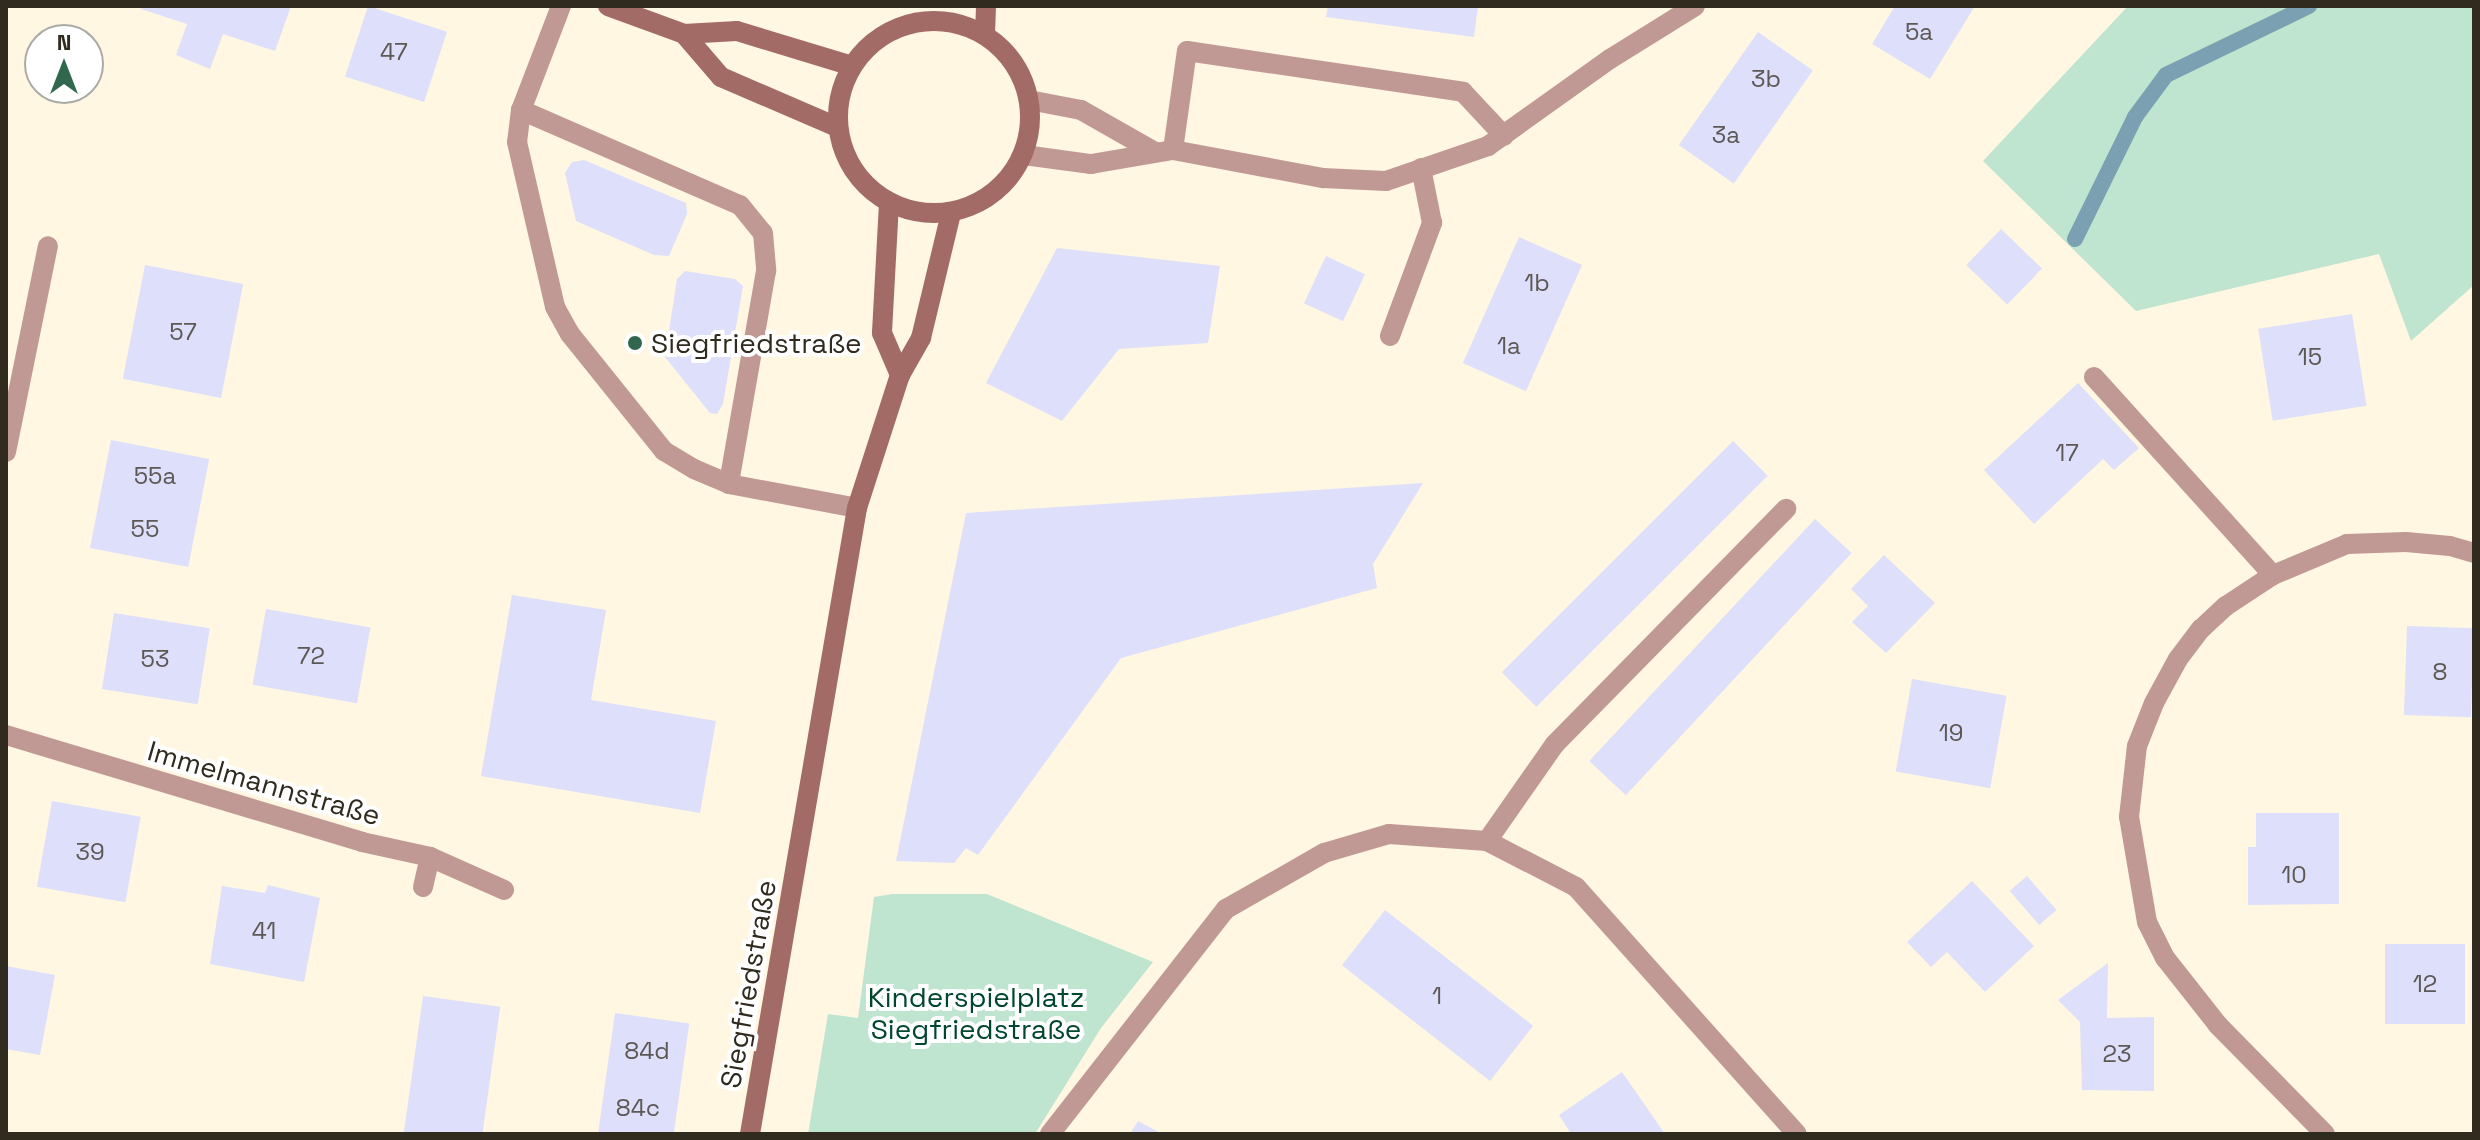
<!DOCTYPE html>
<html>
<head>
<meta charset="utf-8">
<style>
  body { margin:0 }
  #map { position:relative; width:2480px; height:1140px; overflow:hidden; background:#fff7e2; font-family:"Space Grotesk",sans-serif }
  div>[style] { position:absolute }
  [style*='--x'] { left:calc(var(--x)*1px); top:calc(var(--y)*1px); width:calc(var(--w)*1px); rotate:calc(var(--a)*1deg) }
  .green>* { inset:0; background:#bfe4d0 }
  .stream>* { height:16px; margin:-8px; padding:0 8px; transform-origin:8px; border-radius:8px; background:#7ba0b2 }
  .building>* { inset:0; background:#dedffb; transform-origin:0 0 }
  .lane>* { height:20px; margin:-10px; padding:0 10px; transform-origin:10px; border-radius:10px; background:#c19994 }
  .street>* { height:20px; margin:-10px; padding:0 10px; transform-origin:10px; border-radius:10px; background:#c19994 }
  .secondary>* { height:20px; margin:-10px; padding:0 10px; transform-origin:10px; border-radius:10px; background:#a36b65 }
  .secondary>.ring { margin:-10px; padding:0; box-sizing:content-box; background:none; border:20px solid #a36b65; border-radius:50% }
  .dots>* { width:22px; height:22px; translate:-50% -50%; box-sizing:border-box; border:4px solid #fff; border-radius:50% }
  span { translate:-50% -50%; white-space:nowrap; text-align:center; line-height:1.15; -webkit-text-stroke:8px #fff; paint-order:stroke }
  .number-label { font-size:24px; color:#5c5855 }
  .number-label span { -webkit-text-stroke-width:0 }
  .poi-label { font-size:28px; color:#302b1e }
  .left { translate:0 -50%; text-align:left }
  .street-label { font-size:28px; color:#302b1e }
  .park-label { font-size:28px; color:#00472d }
  .frame { position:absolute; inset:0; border:8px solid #302b1e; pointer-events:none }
  .north { position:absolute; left:24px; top:24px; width:80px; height:80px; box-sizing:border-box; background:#fff; border:2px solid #acaaa5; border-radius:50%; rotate:0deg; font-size:22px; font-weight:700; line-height:32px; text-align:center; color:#302b1e }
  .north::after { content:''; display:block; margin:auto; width:28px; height:36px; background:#31674d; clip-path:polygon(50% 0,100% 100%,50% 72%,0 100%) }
</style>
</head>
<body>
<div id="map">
  <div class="green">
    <i style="clip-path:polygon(2128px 6px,2474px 6px,2474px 285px,2411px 341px,2379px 254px,2136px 311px,1983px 161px)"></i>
    <i style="clip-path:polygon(892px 894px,987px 894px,1153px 962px,1101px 1028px,1035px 1134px,808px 1134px,828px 1014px,858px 1018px,874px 897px)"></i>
  </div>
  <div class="stream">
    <i style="--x:2075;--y:239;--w:136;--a:-63.8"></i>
    <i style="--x:2135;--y:117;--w:52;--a:-53.6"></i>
    <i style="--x:2166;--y:75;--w:159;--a:-25.8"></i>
  </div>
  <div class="building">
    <i style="clip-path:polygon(142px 6px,291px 6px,275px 51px,223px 34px,210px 69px,176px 55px,187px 24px,141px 9px)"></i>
    <i style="left:368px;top:6px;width:83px;height:74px;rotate:18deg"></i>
    <i style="clip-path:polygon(1328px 6px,1478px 6px,1474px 37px,1326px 17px)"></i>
    <i style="clip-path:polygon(1895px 6px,1975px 6px,1930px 79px,1872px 44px)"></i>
    <i style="left:1758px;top:32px;width:67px;height:138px;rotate:35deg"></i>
    <i style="clip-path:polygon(584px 160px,686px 203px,687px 214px,669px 256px,654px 255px,576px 221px,565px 173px,572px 162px)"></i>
    <i style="left:2001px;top:229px;width:57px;height:50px;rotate:44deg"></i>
    <i style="left:1519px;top:237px;width:69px;height:138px;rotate:24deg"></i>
    <i style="clip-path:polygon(1057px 248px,1220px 266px,1208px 343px,1119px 349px,1062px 421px,986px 383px)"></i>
    <i style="left:1326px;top:256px;width:43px;height:52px;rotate:25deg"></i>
    <i style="left:145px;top:265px;width:100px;height:116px;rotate:11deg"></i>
    <i style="clip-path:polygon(685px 271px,735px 279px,743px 286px,723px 404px,717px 414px,710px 413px,665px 357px,677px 279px)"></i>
    <i style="left:2352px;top:314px;width:93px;height:95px;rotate:81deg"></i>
    <i style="clip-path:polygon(2078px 383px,2139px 448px,2114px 470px,2103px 459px,2034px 524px,1984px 470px)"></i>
    <i style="left:111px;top:440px;width:100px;height:110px;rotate:11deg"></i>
    <i style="left:1733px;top:441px;width:49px;height:327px;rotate:45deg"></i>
    <i style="clip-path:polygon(1423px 483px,1373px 564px,1377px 588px,1121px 658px,978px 855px,966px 848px,954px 863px,896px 861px,966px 513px)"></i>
    <i style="left:1815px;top:519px;width:50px;height:331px;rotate:43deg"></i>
    <i style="clip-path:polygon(1884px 555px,1935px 603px,1886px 653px,1852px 622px,1868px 606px,1851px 589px)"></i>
    <i style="clip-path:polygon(512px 595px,606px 610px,591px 700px,716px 721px,700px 813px,481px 776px)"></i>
    <i style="left:266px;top:609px;width:106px;height:77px;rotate:10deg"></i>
    <i style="left:114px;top:613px;width:97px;height:77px;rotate:9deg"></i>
    <i style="left:2407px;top:626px;width:67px;height:89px;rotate:2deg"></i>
    <i style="left:1912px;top:679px;width:96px;height:94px;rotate:10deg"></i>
    <i style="left:52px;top:801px;width:90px;height:87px;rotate:10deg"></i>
    <i style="clip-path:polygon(2256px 813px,2339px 813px,2339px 904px,2248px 905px,2248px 847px,2256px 847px)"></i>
    <i style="left:2027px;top:876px;width:45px;height:23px;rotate:49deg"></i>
    <i style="clip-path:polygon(1972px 881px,2034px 946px,1985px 992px,1947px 952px,1931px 967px,1907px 942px)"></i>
    <i style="clip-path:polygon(268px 885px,320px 898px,304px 982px,210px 964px,222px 886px,265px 893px)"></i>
    <i style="left:1385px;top:910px;width:188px;height:70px;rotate:38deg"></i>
    <i style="left:2385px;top:944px;width:80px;height:80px"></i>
    <i style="clip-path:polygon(2108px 963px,2107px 1018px,2154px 1017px,2154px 1091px,2082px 1090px,2080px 1022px,2058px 1000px)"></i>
    <i style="clip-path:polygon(6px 966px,55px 975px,40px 1055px,6px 1049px)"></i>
    <i style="left:423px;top:996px;width:78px;height:140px;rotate:8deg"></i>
    <i style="left:615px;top:1013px;width:75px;height:122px;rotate:8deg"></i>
    <i style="clip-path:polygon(1622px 1072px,1665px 1134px,1571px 1134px,1559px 1115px)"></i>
    <i style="clip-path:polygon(1138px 1121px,1162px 1134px,1130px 1134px)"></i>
  </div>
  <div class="lane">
    <i style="--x:561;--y:6;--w:111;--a:111"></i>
    <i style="--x:521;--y:110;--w:32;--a:97"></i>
    <i style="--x:517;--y:142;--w:169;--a:77"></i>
    <i style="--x:555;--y:307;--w:31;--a:61"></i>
    <i style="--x:570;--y:334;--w:150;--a:51.2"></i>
    <i style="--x:664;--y:451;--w:35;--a:31"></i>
    <i style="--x:694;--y:469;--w:38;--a:23"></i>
    <i style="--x:729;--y:484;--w:130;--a:10.6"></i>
    <i style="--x:521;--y:110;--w:239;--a:23.5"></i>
    <i style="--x:740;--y:205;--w:36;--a:51"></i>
    <i style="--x:763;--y:233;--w:38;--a:85"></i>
    <i style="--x:766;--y:271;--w:216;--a:99.9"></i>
    <i style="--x:1173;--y:150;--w:100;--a:-82"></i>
    <i style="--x:1187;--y:51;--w:279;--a:8.4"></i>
    <i style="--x:1463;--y:92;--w:60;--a:47"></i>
    <i style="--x:1390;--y:336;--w:121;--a:-69.6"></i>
    <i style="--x:1432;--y:223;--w:56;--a:-101.3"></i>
    <i style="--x:2094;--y:377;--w:267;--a:47.9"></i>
    <i style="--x:1487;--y:841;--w:118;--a:-55"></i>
    <i style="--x:1555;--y:744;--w:330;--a:-45.5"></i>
    <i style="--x:423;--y:887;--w:31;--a:-77"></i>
  </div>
  <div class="street">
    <i style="--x:1029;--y:100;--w:53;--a:10.9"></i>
    <i style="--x:1081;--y:110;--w:85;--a:29.6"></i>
    <i style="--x:1024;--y:155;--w:68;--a:7.7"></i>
    <i style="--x:1091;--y:164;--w:83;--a:-9.7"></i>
    <i style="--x:1173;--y:150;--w:153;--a:10.6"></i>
    <i style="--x:1323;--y:178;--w:63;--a:2.7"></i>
    <i style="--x:1386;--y:181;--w:108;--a:-18.9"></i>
    <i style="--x:1488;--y:146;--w:150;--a:-35.5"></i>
    <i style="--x:1610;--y:59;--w:100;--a:-31.9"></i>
    <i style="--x:6;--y:452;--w:210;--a:-78.5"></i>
    <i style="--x:6;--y:735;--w:372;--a:16.7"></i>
    <i style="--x:362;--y:842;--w:70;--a:12.4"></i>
    <i style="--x:430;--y:857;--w:81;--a:24"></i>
    <i style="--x:1050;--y:1134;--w:286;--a:-52"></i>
    <i style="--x:1226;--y:909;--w:113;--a:-29.7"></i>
    <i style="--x:1324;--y:853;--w:68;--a:-16.3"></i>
    <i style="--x:1389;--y:834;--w:98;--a:4.1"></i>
    <i style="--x:1487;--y:841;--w:100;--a:27.3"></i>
    <i style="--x:1576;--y:887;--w:331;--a:48.2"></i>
    <i style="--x:2325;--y:1134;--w:153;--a:-134.5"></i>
    <i style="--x:2218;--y:1025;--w:85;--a:-128.3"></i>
    <i style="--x:2165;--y:958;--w:40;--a:-116.6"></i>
    <i style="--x:2147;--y:922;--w:107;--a:-99.7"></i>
    <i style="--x:2129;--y:817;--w:71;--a:-83.6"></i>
    <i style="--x:2137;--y:746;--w:46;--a:-68.4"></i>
    <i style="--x:2154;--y:703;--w:50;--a:-61.4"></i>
    <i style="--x:2178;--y:659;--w:38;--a:-53"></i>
    <i style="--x:2201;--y:629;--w:34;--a:-43"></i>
    <i style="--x:2226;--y:606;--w:56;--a:-33.4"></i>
    <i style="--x:2273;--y:575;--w:80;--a:-22.7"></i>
    <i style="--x:2347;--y:544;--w:59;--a:-1.9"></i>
    <i style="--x:2406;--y:542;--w:44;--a:5.2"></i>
    <i style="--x:2450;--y:546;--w:25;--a:16"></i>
  </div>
  <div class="secondary">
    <i style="--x:608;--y:6;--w:81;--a:20.2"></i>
    <i style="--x:684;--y:34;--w:53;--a:-3.2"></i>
    <i style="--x:737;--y:31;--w:120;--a:16.9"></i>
    <i class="ring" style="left:838px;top:21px;width:172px;height:172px"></i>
    <i style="--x:684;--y:34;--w:57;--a:49.3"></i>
    <i style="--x:721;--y:77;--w:126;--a:23.3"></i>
    <i style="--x:985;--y:35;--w:29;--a:-88"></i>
    <i style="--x:889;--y:203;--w:130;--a:93.1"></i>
    <i style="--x:882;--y:333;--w:46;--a:66.8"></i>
    <i style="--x:750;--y:1134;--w:635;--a:-80.3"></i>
    <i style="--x:857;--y:508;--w:140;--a:-72.1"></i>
    <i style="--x:900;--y:375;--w:43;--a:-60.4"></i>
    <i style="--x:921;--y:338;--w:129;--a:-76.5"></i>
  </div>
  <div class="dots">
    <i style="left:635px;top:343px;background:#31674d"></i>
  </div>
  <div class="number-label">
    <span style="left:1919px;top:32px">5a</span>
    <span style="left:394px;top:52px">47</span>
    <span style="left:1766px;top:79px">3b</span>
    <span style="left:1726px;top:135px">3a</span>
    <span style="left:1537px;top:283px">1b</span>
    <span style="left:183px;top:332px">57</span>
    <span style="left:1509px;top:346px">1a</span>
    <span style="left:2310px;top:357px">15</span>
    <span style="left:2067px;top:453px">17</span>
    <span style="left:155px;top:476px">55a</span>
    <span style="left:145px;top:529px">55</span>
    <span style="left:311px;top:656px">72</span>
    <span style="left:155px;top:659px">53</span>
    <span style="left:2440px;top:672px">8</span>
    <span style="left:1951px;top:733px">19</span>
    <span style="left:90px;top:852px">39</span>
    <span style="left:2294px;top:875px">10</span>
    <span style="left:264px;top:931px">41</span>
    <span style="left:2425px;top:984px">12</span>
    <span style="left:1437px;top:996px">1</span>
    <span style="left:647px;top:1051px">84d</span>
    <span style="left:2117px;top:1054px">23</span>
    <span style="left:638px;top:1108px">84c</span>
  </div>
  <div class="poi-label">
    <span class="left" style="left:651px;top:343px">Siegfriedstraße</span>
  </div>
  <div class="street-label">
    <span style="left:264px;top:783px;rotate:16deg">Immelmannstraße</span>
    <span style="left:748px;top:984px;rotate:-80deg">Siegfriedstraße</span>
  </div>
  <div class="park-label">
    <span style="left:976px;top:1013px">Kinderspielplatz<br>Siegfriedstraße</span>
  </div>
  <div class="frame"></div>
  <div class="north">N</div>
</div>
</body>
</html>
